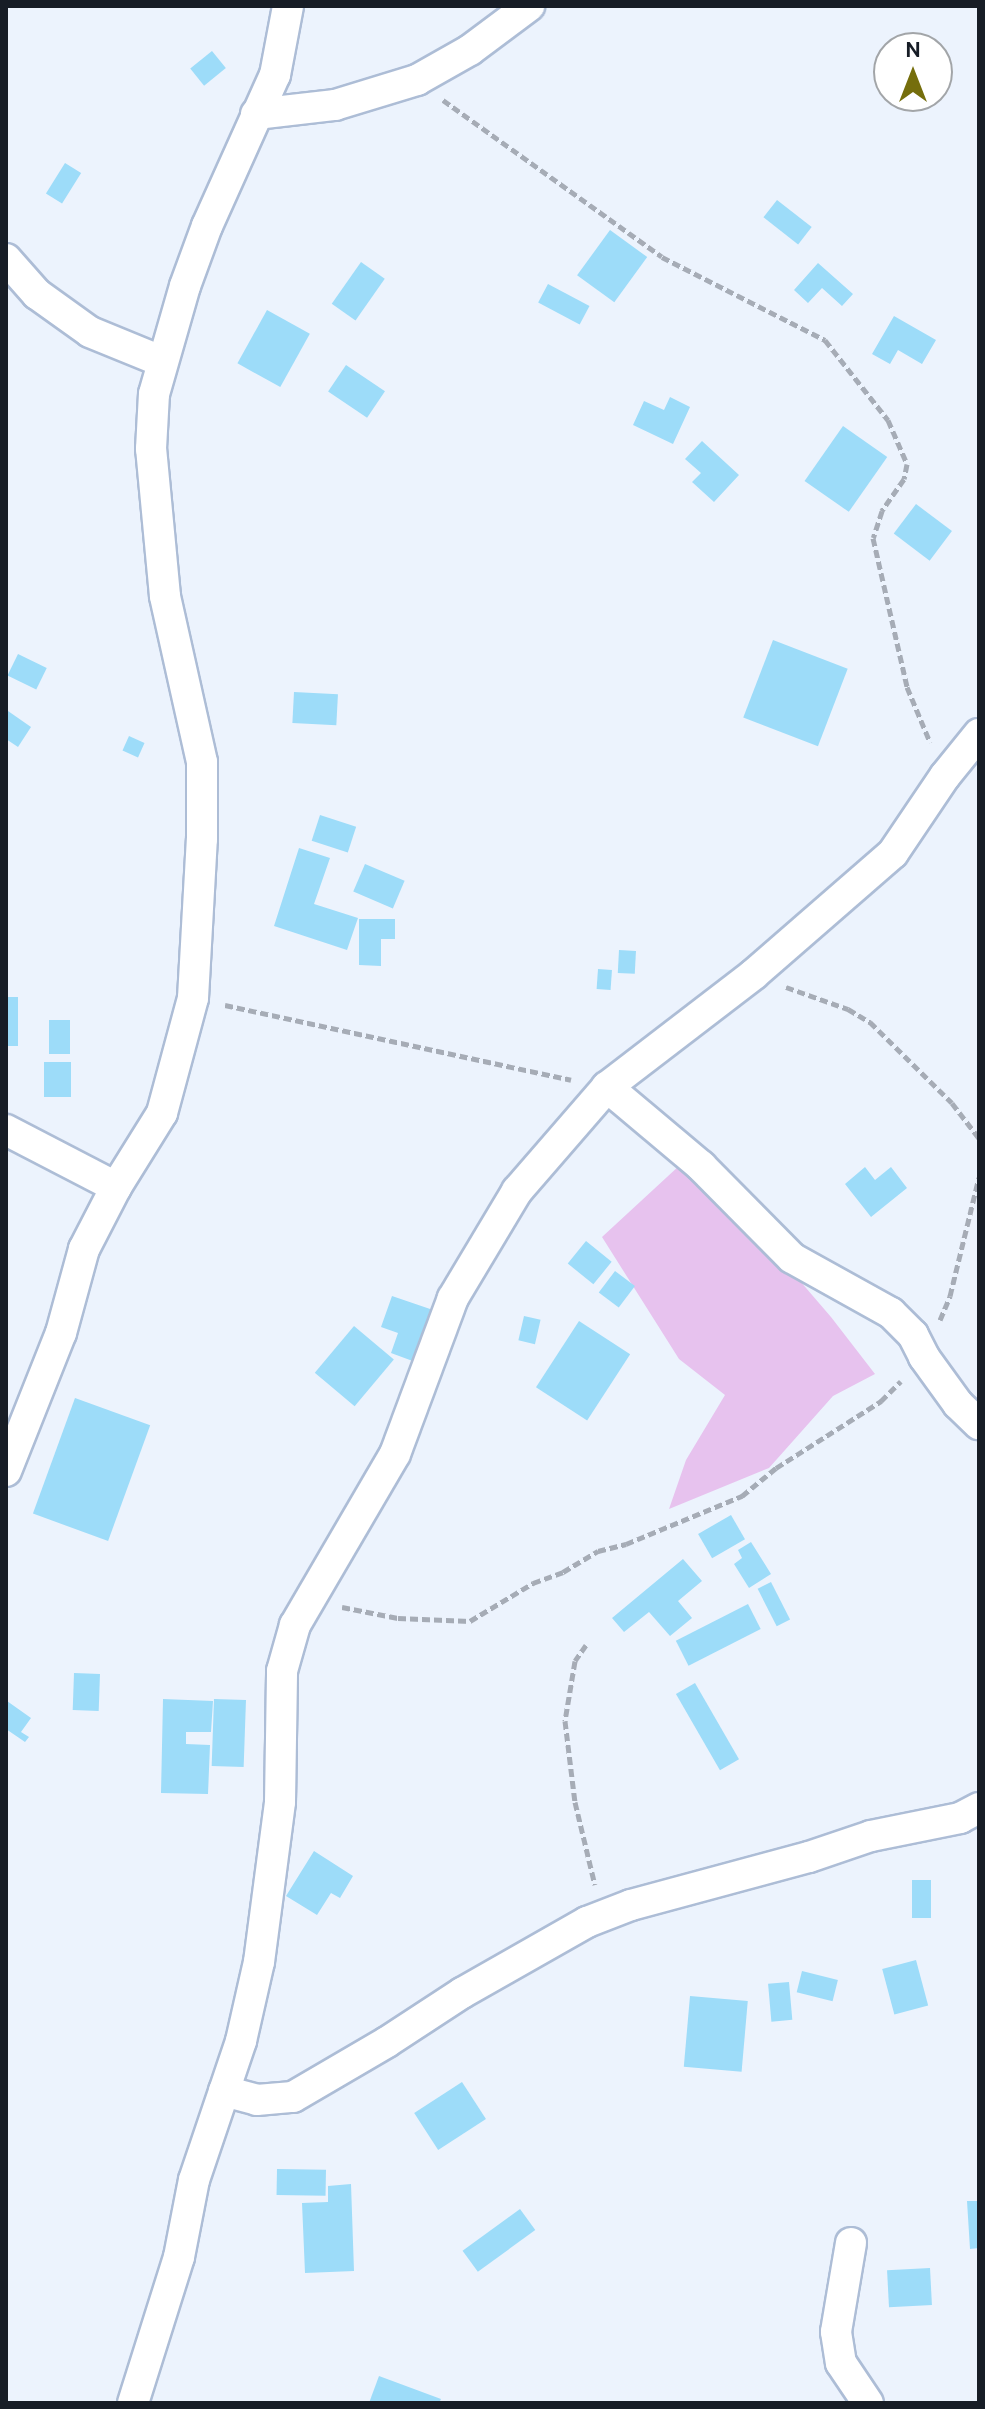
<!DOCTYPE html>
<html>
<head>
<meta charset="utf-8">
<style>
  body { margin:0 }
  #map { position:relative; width:985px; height:2409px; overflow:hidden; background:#ecf3fd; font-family:Cabin,sans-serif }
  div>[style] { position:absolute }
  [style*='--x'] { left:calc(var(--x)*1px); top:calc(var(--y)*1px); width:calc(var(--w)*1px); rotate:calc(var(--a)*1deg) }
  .green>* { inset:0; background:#e7c2ee }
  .building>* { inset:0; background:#9ddcf9; transform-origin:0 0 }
  .path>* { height:5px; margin-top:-2.5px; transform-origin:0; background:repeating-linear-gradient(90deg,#a6acb6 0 8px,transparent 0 12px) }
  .roads { filter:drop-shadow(2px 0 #adbdd6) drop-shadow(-2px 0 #adbdd6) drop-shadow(0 2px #adbdd6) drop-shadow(0 -2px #adbdd6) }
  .street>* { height:30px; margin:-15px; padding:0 15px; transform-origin:15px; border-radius:15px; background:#fff }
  span { translate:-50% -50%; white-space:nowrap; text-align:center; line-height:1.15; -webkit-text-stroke:6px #fff; paint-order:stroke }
  .frame { position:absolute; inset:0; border:8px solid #171d26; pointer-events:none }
  .north { position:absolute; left:873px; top:32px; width:80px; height:80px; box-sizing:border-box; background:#fff; border:2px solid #a2a5a8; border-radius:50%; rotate:0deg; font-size:22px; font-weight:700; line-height:32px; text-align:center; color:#171d26 }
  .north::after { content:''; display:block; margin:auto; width:28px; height:36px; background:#756e0c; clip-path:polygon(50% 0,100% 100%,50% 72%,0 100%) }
</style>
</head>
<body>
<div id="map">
  <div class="green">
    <i style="clip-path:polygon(680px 1165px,708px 1174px,831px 1317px,875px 1374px,833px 1396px,769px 1468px,669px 1509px,686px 1460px,725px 1395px,679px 1359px,602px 1237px)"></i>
  </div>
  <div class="building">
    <i style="left:212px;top:51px;width:22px;height:28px;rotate:51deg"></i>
    <i style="left:65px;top:163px;width:19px;height:36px;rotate:32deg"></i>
    <i style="left:777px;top:200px;width:44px;height:22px;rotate:38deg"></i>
    <i style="left:610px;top:230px;width:46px;height:56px;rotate:36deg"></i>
    <i style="left:361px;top:262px;width:29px;height:51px;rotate:35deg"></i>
    <i style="clip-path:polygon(818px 263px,853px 294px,842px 306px,822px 288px,808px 303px,794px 290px)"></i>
    <i style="left:548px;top:284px;width:47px;height:21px;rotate:28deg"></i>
    <i style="left:267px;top:310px;width:49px;height:61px;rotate:29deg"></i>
    <i style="clip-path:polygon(894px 316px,936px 340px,922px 364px,898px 350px,890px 364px,872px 354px)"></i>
    <i style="left:346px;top:365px;width:47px;height:32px;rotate:34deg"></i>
    <i style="clip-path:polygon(670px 397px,690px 407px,673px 444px,633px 425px,644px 401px,664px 410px)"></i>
    <i style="left:843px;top:426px;width:54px;height:67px;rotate:35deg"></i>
    <i style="clip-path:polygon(702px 441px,739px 475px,714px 502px,692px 482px,701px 473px,685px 459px)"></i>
    <i style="left:916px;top:504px;width:45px;height:37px;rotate:37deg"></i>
    <i style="left:773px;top:640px;width:80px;height:83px;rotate:21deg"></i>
    <i style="left:18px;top:654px;width:32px;height:24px;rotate:26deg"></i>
    <i style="left:294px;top:692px;width:44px;height:31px;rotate:3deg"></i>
    <i style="clip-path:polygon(8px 711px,31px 727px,18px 747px,6px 739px)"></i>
    <i style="left:129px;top:736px;width:17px;height:16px;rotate:24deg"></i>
    <i style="left:320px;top:815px;width:38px;height:27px;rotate:18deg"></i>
    <i style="clip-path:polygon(299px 848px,330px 858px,314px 904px,358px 918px,347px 950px,274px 926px)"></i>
    <i style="left:365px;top:864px;width:43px;height:30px;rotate:23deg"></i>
    <i style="clip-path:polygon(359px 919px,395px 919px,395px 939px,381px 939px,381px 966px,359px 965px)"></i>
    <i style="left:619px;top:950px;width:17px;height:23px;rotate:3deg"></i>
    <i style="left:598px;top:969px;width:14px;height:20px;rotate:4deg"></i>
    <i style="left:6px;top:997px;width:12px;height:49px"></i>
    <i style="left:49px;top:1020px;width:21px;height:34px"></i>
    <i style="left:44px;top:1062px;width:27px;height:35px"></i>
    <i style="clip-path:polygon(865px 1167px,875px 1180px,891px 1167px,907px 1188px,871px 1217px,845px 1184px)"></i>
    <i style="left:586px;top:1241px;width:33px;height:29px;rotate:39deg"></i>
    <i style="left:615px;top:1271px;width:25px;height:27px;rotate:37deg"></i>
    <i style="clip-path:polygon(392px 1296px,436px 1311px,418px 1363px,391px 1353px,398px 1333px,381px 1327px)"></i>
    <i style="left:524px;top:1316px;width:17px;height:25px;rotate:13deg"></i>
    <i style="left:579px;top:1321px;width:61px;height:79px;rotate:33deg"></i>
    <i style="left:354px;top:1326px;width:52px;height:61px;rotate:40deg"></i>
    <i style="left:75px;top:1398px;width:80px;height:123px;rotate:20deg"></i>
    <i style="left:731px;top:1515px;width:28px;height:38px;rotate:60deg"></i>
    <i style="clip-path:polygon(751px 1542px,771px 1574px,749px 1588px,734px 1564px,742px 1558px,738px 1550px)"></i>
    <i style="clip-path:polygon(683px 1559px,702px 1581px,678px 1601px,692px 1618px,670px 1636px,649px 1612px,624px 1632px,612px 1618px)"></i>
    <i style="left:771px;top:1582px;width:42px;height:15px;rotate:63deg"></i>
    <i style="left:748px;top:1604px;width:28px;height:81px;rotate:63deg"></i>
    <i style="left:74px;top:1673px;width:26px;height:37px;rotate:2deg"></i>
    <i style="left:695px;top:1683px;width:88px;height:22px;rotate:60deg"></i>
    <i style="clip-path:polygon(163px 1699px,213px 1701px,211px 1732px,186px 1732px,186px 1744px,210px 1745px,208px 1794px,161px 1793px)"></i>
    <i style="left:214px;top:1699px;width:32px;height:67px;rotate:2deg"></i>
    <i style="clip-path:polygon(7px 1701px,31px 1718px,21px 1732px,29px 1737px,25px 1742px,6px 1729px)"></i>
    <i style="clip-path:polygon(314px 1851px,353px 1876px,340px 1898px,331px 1893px,317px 1915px,286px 1896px)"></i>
    <i style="left:912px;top:1880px;width:19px;height:38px"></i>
    <i style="left:916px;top:1960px;width:47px;height:35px;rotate:75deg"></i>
    <i style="left:802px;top:1971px;width:37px;height:22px;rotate:14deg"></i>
    <i style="left:789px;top:1982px;width:38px;height:21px;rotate:85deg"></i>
    <i style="left:690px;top:1996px;width:58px;height:71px;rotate:5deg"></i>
    <i style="left:462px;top:2082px;width:44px;height:57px;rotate:57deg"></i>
    <i style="left:277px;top:2169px;width:49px;height:26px;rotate:1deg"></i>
    <i style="clip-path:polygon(351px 2184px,354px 2271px,305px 2273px,302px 2203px,328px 2202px,328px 2186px)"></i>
    <i style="clip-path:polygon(967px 2201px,979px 2201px,979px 2248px,970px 2249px)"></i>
    <i style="left:520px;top:2209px;width:26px;height:71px;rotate:54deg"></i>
    <i style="left:930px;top:2268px;width:37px;height:43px;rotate:87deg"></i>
    <i style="clip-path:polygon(379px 2376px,441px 2399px,439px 2403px,369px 2403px)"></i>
  </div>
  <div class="path">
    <i style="--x:443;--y:100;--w:269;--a:35.6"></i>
    <i style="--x:662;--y:257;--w:183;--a:27"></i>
    <i style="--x:825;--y:340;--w:102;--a:51.8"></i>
    <i style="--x:888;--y:420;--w:48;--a:66.6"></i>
    <i style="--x:907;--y:464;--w:15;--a:101"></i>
    <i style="--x:904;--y:479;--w:39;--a:125"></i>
    <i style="--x:882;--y:511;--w:28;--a:108"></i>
    <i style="--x:873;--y:538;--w:153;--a:77.1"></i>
    <i style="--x:907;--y:687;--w:60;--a:67.3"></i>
    <i style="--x:786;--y:987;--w:66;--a:19.5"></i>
    <i style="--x:848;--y:1009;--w:26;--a:31"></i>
    <i style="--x:870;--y:1022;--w:115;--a:44.6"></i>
    <i style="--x:952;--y:1103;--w:44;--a:52.4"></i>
    <i style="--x:225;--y:1005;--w:354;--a:12.2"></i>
    <i style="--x:940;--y:1320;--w:26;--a:-67"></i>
    <i style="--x:950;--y:1296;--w:122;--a:-76.3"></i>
    <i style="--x:342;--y:1607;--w:57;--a:11.1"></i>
    <i style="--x:398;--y:1618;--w:72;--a:2.4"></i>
    <i style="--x:470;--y:1621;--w:74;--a:-31.1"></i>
    <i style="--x:533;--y:1583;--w:32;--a:-20"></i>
    <i style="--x:563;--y:1572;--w:41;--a:-31"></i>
    <i style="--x:598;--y:1551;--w:29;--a:-14"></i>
    <i style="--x:626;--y:1544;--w:126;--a:-22.5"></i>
    <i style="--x:742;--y:1496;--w:44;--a:-39.5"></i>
    <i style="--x:776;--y:1468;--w:125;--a:-32.5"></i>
    <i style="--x:881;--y:1401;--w:28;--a:-45"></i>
    <i style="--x:586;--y:1645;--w:19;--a:125"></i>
    <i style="--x:575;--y:1661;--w:61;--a:99.5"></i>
    <i style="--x:565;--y:1721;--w:82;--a:83"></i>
    <i style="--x:575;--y:1802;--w:85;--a:76.5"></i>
  </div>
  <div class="roads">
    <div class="street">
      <i style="--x:256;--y:114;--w:80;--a:-6.5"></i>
      <i style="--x:335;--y:105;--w:86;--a:-17"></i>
      <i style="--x:417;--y:80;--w:61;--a:-29.5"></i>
      <i style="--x:470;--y:50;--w:74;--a:-36.7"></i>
      <i style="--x:6;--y:259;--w:47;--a:48.5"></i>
      <i style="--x:37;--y:294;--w:65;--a:35.6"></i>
      <i style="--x:90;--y:332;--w:77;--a:22.2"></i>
      <i style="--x:607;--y:1087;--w:123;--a:40"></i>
      <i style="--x:701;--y:1166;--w:129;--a:45.3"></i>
      <i style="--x:792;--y:1258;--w:113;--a:29.1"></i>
      <i style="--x:891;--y:1313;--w:31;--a:45"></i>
      <i style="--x:913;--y:1335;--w:25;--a:63"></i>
      <i style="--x:924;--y:1357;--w:58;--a:54.1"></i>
      <i style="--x:958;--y:1404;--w:29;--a:44"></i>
      <i style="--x:6;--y:1130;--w:124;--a:27.4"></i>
      <i style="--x:6;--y:1471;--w:149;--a:-68.3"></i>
      <i style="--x:61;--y:1333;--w:87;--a:-74.7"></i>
      <i style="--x:84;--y:1249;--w:70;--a:-62.7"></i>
      <i style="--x:116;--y:1187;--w:87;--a:-58.1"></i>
      <i style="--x:162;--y:1113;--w:119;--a:-74.9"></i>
      <i style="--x:193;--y:998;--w:159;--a:-86.8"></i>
      <i style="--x:202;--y:839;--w:77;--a:-90"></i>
      <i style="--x:202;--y:762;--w:170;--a:-102.6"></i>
      <i style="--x:165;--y:596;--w:148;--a:-95.4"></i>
      <i style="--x:151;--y:449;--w:55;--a:-86.9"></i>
      <i style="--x:154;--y:394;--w:112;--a:-74"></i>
      <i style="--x:185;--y:286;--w:64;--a:-69.9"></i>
      <i style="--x:207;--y:226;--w:166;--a:-65.8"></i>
      <i style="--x:275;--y:75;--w:70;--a:-79.3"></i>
      <i style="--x:224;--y:2091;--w:34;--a:15"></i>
      <i style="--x:257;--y:2100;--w:36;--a:-5"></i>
      <i style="--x:293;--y:2097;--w:109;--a:-30.3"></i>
      <i style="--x:387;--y:2042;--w:90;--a:-33.2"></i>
      <i style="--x:462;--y:1993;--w:144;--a:-29.6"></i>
      <i style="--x:587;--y:1922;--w:47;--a:-21.1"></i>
      <i style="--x:631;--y:1905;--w:184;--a:-15.1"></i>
      <i style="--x:809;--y:1857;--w:65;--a:-18.7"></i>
      <i style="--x:871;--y:1836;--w:91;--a:-11.4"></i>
      <i style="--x:960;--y:1818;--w:21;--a:-28"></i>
      <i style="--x:851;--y:2243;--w:90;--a:99.6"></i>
      <i style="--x:836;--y:2332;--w:31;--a:81"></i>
      <i style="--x:841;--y:2363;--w:48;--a:56"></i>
      <i style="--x:133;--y:2403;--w:153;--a:-72.5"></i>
      <i style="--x:179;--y:2257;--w:78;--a:-79"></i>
      <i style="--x:194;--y:2180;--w:147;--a:-71.3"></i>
      <i style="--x:241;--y:2041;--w:81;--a:-77.2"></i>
      <i style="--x:259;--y:1962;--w:161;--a:-82.5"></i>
      <i style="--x:280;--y:1802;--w:131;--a:-89.1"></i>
      <i style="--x:282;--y:1671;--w:48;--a:-74.2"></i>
      <i style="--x:295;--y:1625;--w:198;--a:-59.7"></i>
      <i style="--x:395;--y:1454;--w:166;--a:-69.6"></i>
      <i style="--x:453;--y:1298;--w:125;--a:-59.1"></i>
      <i style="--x:517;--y:1191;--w:138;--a:-49.1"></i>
      <i style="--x:607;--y:1087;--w:185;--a:-37.5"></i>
      <i style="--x:754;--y:974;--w:184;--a:-41"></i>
      <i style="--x:893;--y:853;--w:93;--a:-56"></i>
      <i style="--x:945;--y:776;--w:54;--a:-51"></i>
    </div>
  </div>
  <div class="frame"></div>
  <div class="north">N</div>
</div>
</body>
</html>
